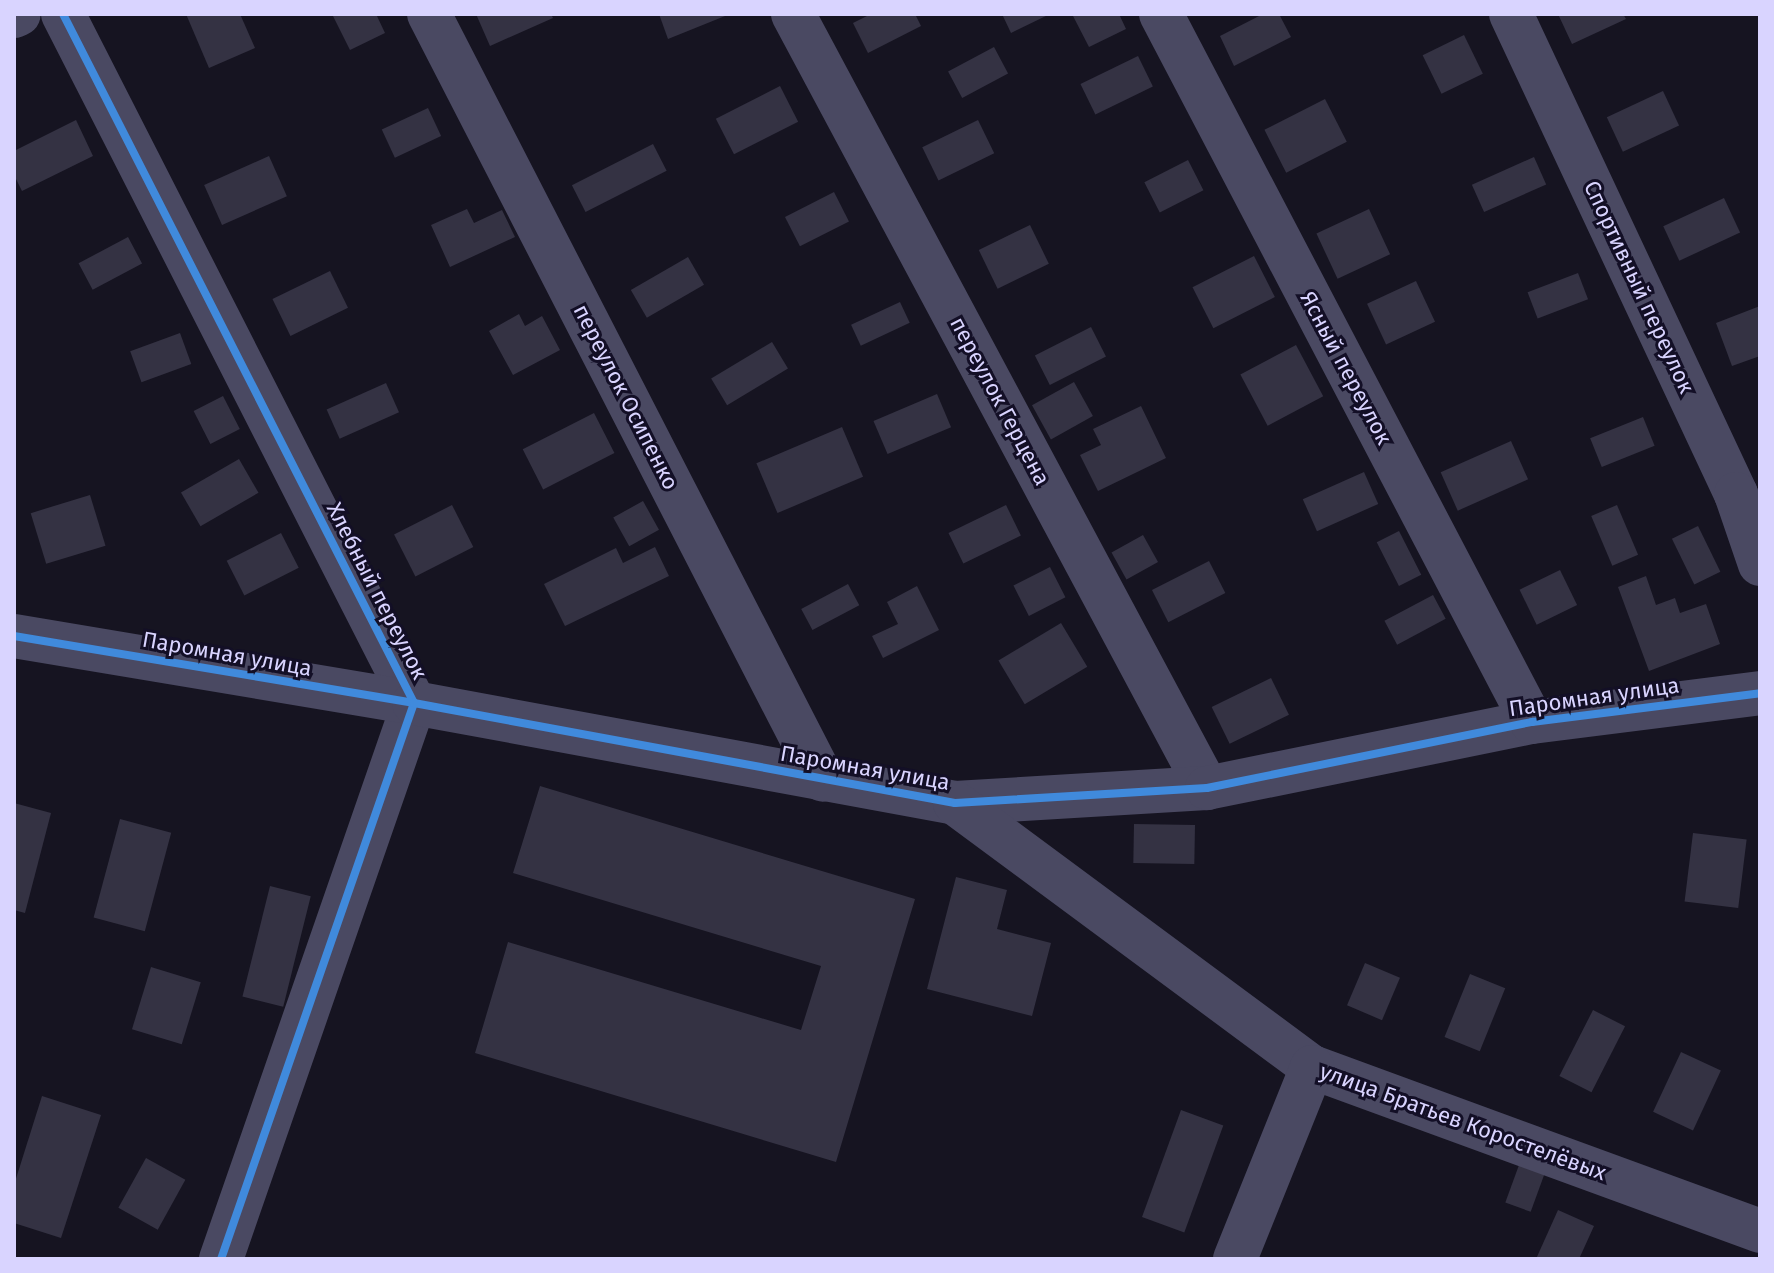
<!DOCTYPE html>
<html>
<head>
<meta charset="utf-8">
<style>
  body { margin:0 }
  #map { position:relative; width:1774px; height:1273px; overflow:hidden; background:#161421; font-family:"Fira Sans",sans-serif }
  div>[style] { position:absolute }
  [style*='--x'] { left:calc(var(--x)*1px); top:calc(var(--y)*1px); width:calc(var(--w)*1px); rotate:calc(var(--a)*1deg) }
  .building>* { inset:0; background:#343243; transform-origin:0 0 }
  .minor>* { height:44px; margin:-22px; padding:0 22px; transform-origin:22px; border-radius:22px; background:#4a4962 }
  .cycleway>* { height:8px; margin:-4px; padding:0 4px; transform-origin:4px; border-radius:4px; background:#408adc }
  span { translate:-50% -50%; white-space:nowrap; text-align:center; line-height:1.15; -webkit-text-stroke:6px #130f26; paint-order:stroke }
  .street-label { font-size:22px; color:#d9d4ff }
  .frame { position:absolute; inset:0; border:16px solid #d9d4ff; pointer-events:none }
</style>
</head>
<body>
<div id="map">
  <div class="building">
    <i style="clip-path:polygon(186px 14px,240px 14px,255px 48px,209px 68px)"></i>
    <i style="clip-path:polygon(332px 14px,376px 14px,385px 33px,350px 50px)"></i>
    <i style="clip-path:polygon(476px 14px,551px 14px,553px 18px,490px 46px)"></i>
    <i style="clip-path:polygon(659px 14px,730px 14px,668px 39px)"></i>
    <i style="clip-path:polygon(871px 14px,915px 14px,921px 26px,868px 53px,853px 23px)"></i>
    <i style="clip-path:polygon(1002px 14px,1050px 14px,1011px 33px)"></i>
    <i style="clip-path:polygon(1072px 14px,1119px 14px,1126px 29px,1089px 47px)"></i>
    <i style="clip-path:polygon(1263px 14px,1279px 14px,1291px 37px,1234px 66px,1220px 36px)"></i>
    <i style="clip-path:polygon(1558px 14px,1623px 14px,1626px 19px,1572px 44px)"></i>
    <i style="left:1464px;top:35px;width:43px;height:46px;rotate:64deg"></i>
    <i style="left:994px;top:47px;width:30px;height:52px;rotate:62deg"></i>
    <i style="left:1138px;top:56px;width:34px;height:64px;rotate:64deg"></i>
    <i style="left:780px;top:86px;width:40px;height:72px;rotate:63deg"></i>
    <i style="left:1663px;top:91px;width:38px;height:62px;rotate:65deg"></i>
    <i style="left:1325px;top:99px;width:48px;height:68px;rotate:63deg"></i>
    <i style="left:428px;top:108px;width:31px;height:51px;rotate:65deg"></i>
    <i style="clip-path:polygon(76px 120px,93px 156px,22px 191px,14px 175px,14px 151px)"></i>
    <i style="left:978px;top:120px;width:37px;height:62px;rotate:64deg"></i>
    <i style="left:653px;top:144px;width:30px;height:91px;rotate:63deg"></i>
    <i style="left:269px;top:156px;width:44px;height:71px;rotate:66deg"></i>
    <i style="left:1534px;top:157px;width:30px;height:68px;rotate:66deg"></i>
    <i style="left:1188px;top:160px;width:34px;height:49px;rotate:63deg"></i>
    <i style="left:834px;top:192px;width:33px;height:55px;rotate:63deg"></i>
    <i style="left:1724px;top:198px;width:38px;height:67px;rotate:65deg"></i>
    <i style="clip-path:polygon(467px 209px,474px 223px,502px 210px,515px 237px,450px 267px,431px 225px)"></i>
    <i style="left:1369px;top:209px;width:50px;height:58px;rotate:65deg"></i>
    <i style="left:1030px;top:225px;width:43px;height:57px;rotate:64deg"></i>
    <i style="left:128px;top:237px;width:30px;height:56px;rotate:62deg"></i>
    <i style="left:1254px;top:256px;width:46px;height:69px;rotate:63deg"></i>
    <i style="left:688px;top:257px;width:32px;height:66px;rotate:60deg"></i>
    <i style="left:330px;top:271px;width:41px;height:64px;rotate:64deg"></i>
    <i style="left:1578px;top:273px;width:28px;height:54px;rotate:69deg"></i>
    <i style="left:1416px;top:281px;width:45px;height:54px;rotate:65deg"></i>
    <i style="left:900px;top:302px;width:23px;height:54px;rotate:65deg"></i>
    <i style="clip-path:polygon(1760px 306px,1760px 356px,1732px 366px,1716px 323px)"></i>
    <i style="clip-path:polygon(519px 314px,525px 326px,542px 316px,560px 350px,513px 375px,489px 331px)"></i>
    <i style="left:1091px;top:327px;width:33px;height:63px;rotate:63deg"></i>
    <i style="left:180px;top:333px;width:33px;height:53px;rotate:70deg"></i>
    <i style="left:772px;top:342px;width:31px;height:71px;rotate:59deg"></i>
    <i style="left:1296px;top:345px;width:58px;height:63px;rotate:62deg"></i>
    <i style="left:1074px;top:382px;width:39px;height:48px;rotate:61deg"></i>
    <i style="left:386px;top:383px;width:32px;height:65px;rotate:66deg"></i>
    <i style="left:937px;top:394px;width:36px;height:69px;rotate:67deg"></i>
    <i style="left:223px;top:396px;width:37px;height:33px;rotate:63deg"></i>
    <i style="clip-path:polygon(1141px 406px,1166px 458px,1098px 491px,1080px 455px,1101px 445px,1093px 429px)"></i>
    <i style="left:594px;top:413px;width:45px;height:80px;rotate:63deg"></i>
    <i style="left:1643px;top:417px;width:31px;height:57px;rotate:68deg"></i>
    <i style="left:842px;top:427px;width:54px;height:93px;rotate:67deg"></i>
    <i style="left:1511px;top:441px;width:42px;height:77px;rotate:66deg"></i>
    <i style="left:239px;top:459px;width:39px;height:67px;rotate:60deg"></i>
    <i style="left:1364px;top:472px;width:35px;height:67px;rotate:66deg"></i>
    <i style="left:90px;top:495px;width:53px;height:62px;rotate:73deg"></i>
    <i style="left:643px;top:501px;width:33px;height:34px;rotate:61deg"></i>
    <i style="left:452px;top:505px;width:47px;height:65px;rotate:63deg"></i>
    <i style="left:1006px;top:505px;width:34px;height:64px;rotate:64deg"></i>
    <i style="left:1617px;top:505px;width:54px;height:28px;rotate:67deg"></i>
    <i style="left:1698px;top:526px;width:51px;height:29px;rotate:64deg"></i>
    <i style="left:1399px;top:531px;width:49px;height:25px;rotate:63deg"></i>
    <i style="left:281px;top:533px;width:39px;height:61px;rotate:63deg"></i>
    <i style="left:1143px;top:535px;width:31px;height:36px;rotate:61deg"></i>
    <i style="clip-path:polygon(655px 547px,669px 576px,565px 626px,544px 584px,616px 548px,623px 563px)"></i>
    <i style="left:1209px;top:561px;width:36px;height:64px;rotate:63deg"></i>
    <i style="left:1050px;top:567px;width:34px;height:41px;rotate:63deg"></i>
    <i style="left:1560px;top:570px;width:39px;height:45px;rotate:64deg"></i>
    <i style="clip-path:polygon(1646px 576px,1656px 605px,1675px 598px,1680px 613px,1706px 604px,1720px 644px,1649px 671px,1618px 587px)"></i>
    <i style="left:848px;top:584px;width:24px;height:53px;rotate:62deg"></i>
    <i style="clip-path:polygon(917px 586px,939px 630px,883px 658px,872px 636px,898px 624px,887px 602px)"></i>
    <i style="left:1433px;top:595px;width:27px;height:55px;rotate:62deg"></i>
    <i style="left:1061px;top:623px;width:51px;height:73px;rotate:59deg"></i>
    <i style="left:1271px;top:678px;width:41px;height:66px;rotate:64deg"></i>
    <i style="clip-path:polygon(540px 786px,915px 899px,836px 1162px,475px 1053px,508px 942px,801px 1030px,821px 966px,513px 873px)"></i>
    <i style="clip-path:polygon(14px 803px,51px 813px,25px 913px,14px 910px)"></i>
    <i style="left:120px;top:819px;width:53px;height:102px;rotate:15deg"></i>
    <i style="left:1134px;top:824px;width:61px;height:39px;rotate:1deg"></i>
    <i style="left:1693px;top:833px;width:54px;height:69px;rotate:7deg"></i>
    <i style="clip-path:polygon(956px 877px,1007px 890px,997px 929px,1051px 943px,1032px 1016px,927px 989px)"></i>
    <i style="left:270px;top:886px;width:42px;height:114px;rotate:14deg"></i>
    <i style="left:1365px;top:963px;width:38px;height:46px;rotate:23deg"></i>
    <i style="left:151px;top:967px;width:52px;height:65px;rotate:17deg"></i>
    <i style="left:1470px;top:974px;width:38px;height:68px;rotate:22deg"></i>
    <i style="left:1593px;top:1010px;width:36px;height:74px;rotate:27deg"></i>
    <i style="left:1681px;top:1052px;width:44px;height:66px;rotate:25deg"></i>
    <i style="clip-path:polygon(42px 1096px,101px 1115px,61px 1238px,14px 1223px,14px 1185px)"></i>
    <i style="left:1181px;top:1110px;width:45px;height:114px;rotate:20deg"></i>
    <i style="left:146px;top:1158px;width:45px;height:57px;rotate:29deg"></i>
    <i style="left:1519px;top:1165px;width:27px;height:40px;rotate:20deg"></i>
    <i style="clip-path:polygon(1558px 1210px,1594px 1226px,1579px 1259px,1536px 1259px)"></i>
  </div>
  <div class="minor">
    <i style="--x:63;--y:14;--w:773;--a:63"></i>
    <i style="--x:414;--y:703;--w:589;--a:109.14"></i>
    <i style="--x:429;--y:14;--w:861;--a:62.78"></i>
    <i style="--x:793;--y:14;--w:878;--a:61.86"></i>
    <i style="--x:1161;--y:14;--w:799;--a:62.34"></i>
    <i style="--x:1511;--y:14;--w:530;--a:64.89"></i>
    <i style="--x:1736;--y:494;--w:74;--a:71.1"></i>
    <i style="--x:14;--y:16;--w:5;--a:-22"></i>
    <i style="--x:14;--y:636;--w:406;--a:9.5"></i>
    <i style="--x:414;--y:703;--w:550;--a:10.47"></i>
    <i style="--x:955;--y:803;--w:252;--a:-3.4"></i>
    <i style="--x:1207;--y:788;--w:332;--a:-11.5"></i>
    <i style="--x:1532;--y:722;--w:230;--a:-7.2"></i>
    <i style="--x:955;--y:803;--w:444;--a:36.5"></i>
    <i style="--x:1312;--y:1067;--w:477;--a:20.1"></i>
    <i style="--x:1235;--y:1259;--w:207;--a:-68.1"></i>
  </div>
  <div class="cycleway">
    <i style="--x:63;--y:14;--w:773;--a:63"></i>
    <i style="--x:414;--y:703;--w:589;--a:109.14"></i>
    <i style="--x:14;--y:636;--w:406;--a:9.5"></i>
    <i style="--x:414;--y:703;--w:550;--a:10.47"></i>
    <i style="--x:955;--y:803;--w:252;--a:-3.4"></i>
    <i style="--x:1207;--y:788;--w:332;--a:-11.5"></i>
    <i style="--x:1532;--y:722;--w:230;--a:-7.2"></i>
  </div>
  <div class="street-label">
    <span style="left:1639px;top:287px;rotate:65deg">Спортивный переулок</span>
    <span style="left:1346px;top:368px;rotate:62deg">Ясный переулок</span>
    <span style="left:626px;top:397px;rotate:63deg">переулок Осипенко</span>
    <span style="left:1000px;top:401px;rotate:62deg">переулок Герцена</span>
    <span style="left:377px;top:591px;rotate:63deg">Хлебный переулок</span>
    <span style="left:227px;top:654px;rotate:10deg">Паромная улица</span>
    <span style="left:1594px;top:697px;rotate:-8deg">Паромная улица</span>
    <span style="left:865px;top:768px;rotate:10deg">Паромная улица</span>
    <span style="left:1463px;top:1122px;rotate:20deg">улица Братьев Коростелёвых</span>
  </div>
  <div class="frame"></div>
</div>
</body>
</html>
